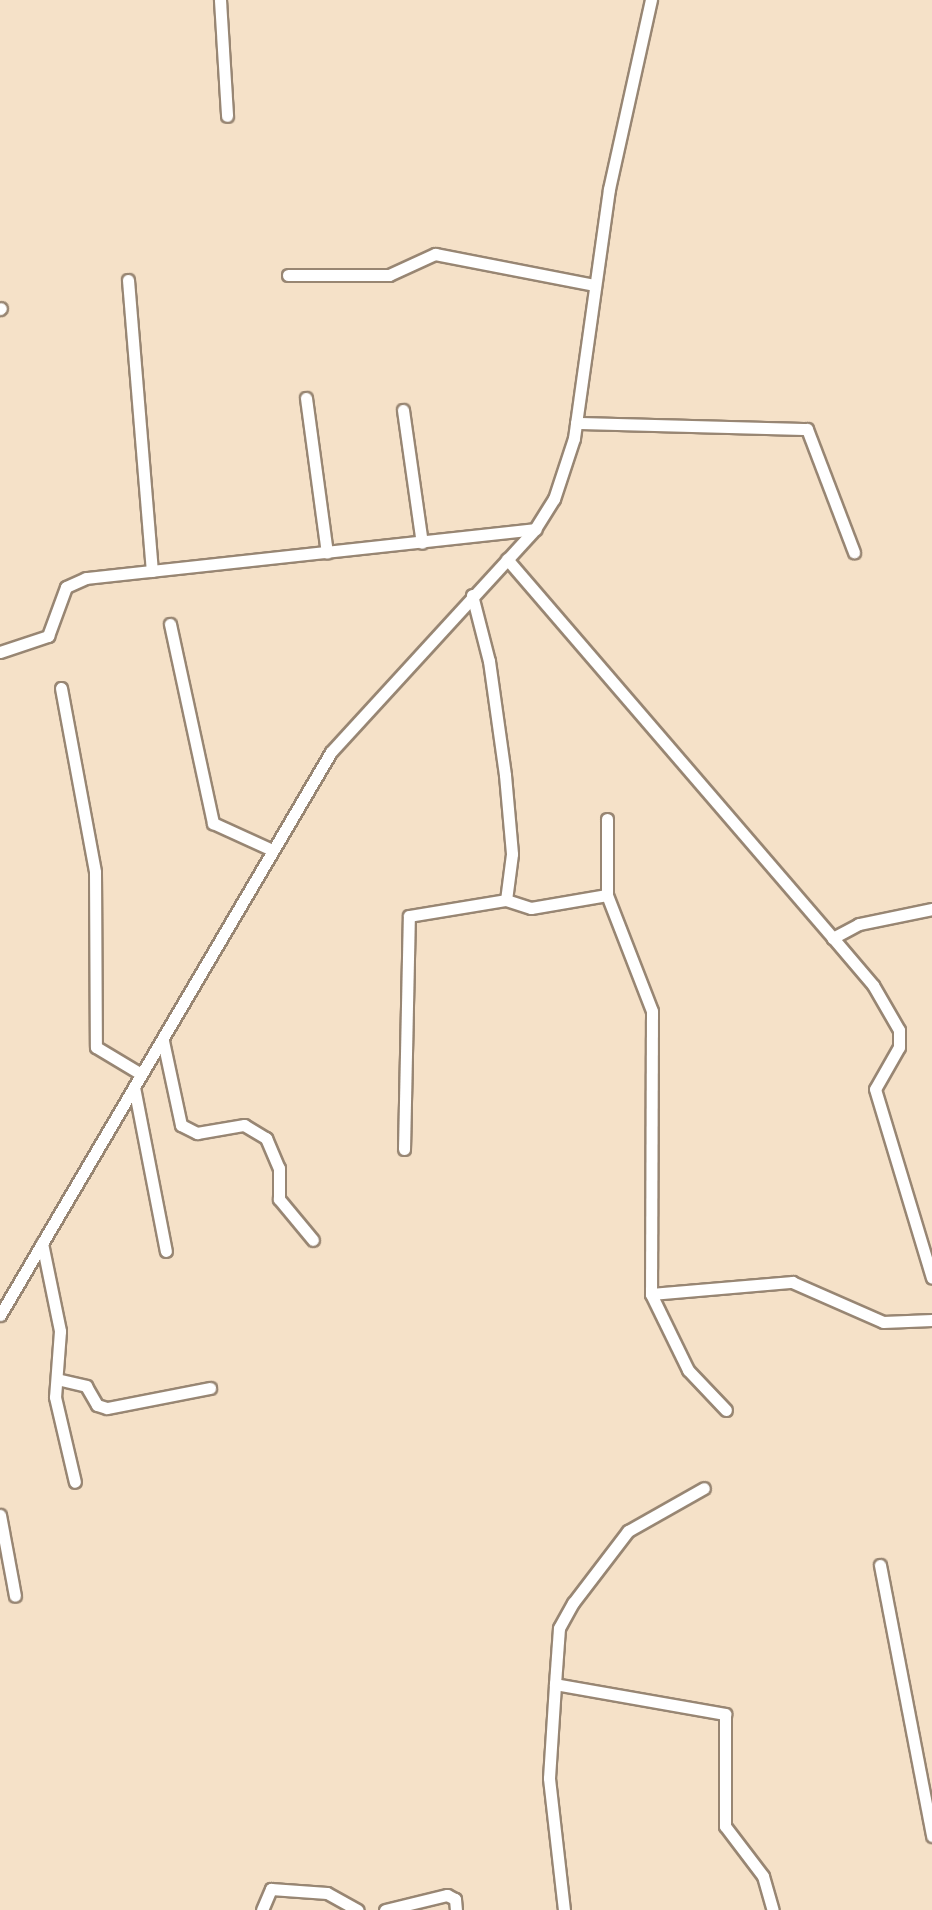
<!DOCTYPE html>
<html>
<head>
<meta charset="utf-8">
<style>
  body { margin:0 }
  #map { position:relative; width:932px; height:1910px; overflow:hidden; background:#f5e1c8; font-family:"Architects Daughter",sans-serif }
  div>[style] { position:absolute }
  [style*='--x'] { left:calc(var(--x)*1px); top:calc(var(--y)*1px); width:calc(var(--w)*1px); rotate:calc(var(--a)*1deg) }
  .roads { filter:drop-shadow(2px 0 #988673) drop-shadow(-2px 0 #988673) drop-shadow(0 2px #988673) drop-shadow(0 -2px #988673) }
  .street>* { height:11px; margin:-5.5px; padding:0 5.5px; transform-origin:5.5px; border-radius:5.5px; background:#fff }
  span { translate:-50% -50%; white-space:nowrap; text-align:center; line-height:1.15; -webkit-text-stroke:10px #fff; paint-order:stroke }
</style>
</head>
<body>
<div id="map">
  <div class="roads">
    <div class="street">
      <i style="--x:220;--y:0;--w:116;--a:86.5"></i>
      <i style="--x:288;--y:275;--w:101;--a:0"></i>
      <i style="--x:389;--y:275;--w:51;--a:-24.5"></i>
      <i style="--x:435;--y:254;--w:163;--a:11"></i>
      <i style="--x:128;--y:280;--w:292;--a:85.3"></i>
      <i style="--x:0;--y:309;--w:1;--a:-45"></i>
      <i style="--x:306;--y:398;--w:156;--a:82.3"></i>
      <i style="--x:403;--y:410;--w:134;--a:81.9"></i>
      <i style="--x:576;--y:423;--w:231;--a:1.5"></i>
      <i style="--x:807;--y:429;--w:132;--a:69.1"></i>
      <i style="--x:507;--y:559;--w:500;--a:49.3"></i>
      <i style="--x:472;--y:595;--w:68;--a:75.6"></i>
      <i style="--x:489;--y:661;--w:115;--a:82"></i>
      <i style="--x:505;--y:775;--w:79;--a:84.9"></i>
      <i style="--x:512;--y:854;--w:46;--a:97.4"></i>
      <i style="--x:506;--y:900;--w:26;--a:18"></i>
      <i style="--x:531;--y:908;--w:77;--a:-9.7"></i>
      <i style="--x:607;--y:895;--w:124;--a:68.8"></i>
      <i style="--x:652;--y:1011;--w:283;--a:90.2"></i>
      <i style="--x:651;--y:1294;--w:142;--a:-4.9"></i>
      <i style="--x:792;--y:1282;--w:99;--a:23.7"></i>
      <i style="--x:883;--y:1322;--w:49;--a:-2.3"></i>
      <i style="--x:170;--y:624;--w:204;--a:77.8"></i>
      <i style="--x:213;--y:823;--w:65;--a:24.6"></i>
      <i style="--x:0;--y:652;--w:51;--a:-18.4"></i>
      <i style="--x:48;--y:636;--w:52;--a:-69.8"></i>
      <i style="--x:66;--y:587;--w:22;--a:-24"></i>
      <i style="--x:86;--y:578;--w:452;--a:-6.2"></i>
      <i style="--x:61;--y:688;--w:187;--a:79.5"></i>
      <i style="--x:95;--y:872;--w:175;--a:89.7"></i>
      <i style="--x:96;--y:1047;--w:52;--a:31"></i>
      <i style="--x:607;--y:819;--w:76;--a:90"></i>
      <i style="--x:932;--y:909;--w:75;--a:168.4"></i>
      <i style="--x:859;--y:924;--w:30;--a:152"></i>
      <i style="--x:833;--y:938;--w:62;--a:49.6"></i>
      <i style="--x:873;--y:985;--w:52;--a:60"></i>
      <i style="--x:899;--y:1030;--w:17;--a:90"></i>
      <i style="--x:899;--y:1047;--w:48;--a:119.7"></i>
      <i style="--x:875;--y:1089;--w:197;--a:73.2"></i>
      <i style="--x:163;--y:1041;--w:86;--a:77.9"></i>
      <i style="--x:181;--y:1125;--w:18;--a:27"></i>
      <i style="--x:197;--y:1133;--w:48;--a:-9.7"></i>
      <i style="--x:244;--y:1125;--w:26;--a:31"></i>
      <i style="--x:266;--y:1138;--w:33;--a:67"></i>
      <i style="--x:279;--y:1168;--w:31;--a:90"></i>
      <i style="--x:279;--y:1199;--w:53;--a:50.3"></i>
      <i style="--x:134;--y:1087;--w:167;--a:79"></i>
      <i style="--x:404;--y:1149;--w:233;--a:-88.8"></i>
      <i style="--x:409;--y:916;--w:98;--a:-9.4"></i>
      <i style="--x:42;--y:1243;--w:90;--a:78.4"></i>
      <i style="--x:60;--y:1331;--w:66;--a:94.3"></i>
      <i style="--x:55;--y:1397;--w:87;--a:76.8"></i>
      <i style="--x:651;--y:1294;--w:85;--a:64"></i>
      <i style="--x:688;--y:1370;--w:55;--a:46.5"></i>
      <i style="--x:0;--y:1315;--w:653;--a:-59.55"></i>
      <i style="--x:331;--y:752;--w:302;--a:-47.5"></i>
      <i style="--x:535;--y:529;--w:36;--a:-58"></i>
      <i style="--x:554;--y:499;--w:64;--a:-71.8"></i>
      <i style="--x:574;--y:438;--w:251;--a:-82"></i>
      <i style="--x:609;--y:189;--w:194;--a:-77.5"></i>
      <i style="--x:61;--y:1380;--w:26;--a:13"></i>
      <i style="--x:86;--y:1386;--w:22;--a:60"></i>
      <i style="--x:97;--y:1405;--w:10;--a:17"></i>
      <i style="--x:107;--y:1408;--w:105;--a:-11"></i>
      <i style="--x:0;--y:1515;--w:82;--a:79.5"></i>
      <i style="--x:880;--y:1565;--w:276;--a:79.1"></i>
      <i style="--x:555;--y:1684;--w:56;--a:-85.9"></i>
      <i style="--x:559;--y:1628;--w:29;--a:-61"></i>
      <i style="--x:573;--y:1603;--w:91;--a:-52.6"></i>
      <i style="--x:628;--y:1531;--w:87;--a:-29.5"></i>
      <i style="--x:262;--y:1910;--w:23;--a:-67"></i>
      <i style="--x:271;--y:1889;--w:56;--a:4.1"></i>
      <i style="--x:327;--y:1893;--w:35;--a:29"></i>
      <i style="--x:385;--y:1910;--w:64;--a:-13.6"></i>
      <i style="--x:447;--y:1895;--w:9;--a:27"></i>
      <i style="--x:455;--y:1899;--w:11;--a:85"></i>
      <i style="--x:564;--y:1910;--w:133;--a:-96.5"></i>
      <i style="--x:549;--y:1778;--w:94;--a:-86.3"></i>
      <i style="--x:555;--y:1684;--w:173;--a:10"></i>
      <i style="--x:725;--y:1714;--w:112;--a:90"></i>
      <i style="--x:725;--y:1826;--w:63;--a:52.8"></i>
      <i style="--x:763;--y:1876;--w:35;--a:74"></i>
    </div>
  </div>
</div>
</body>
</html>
